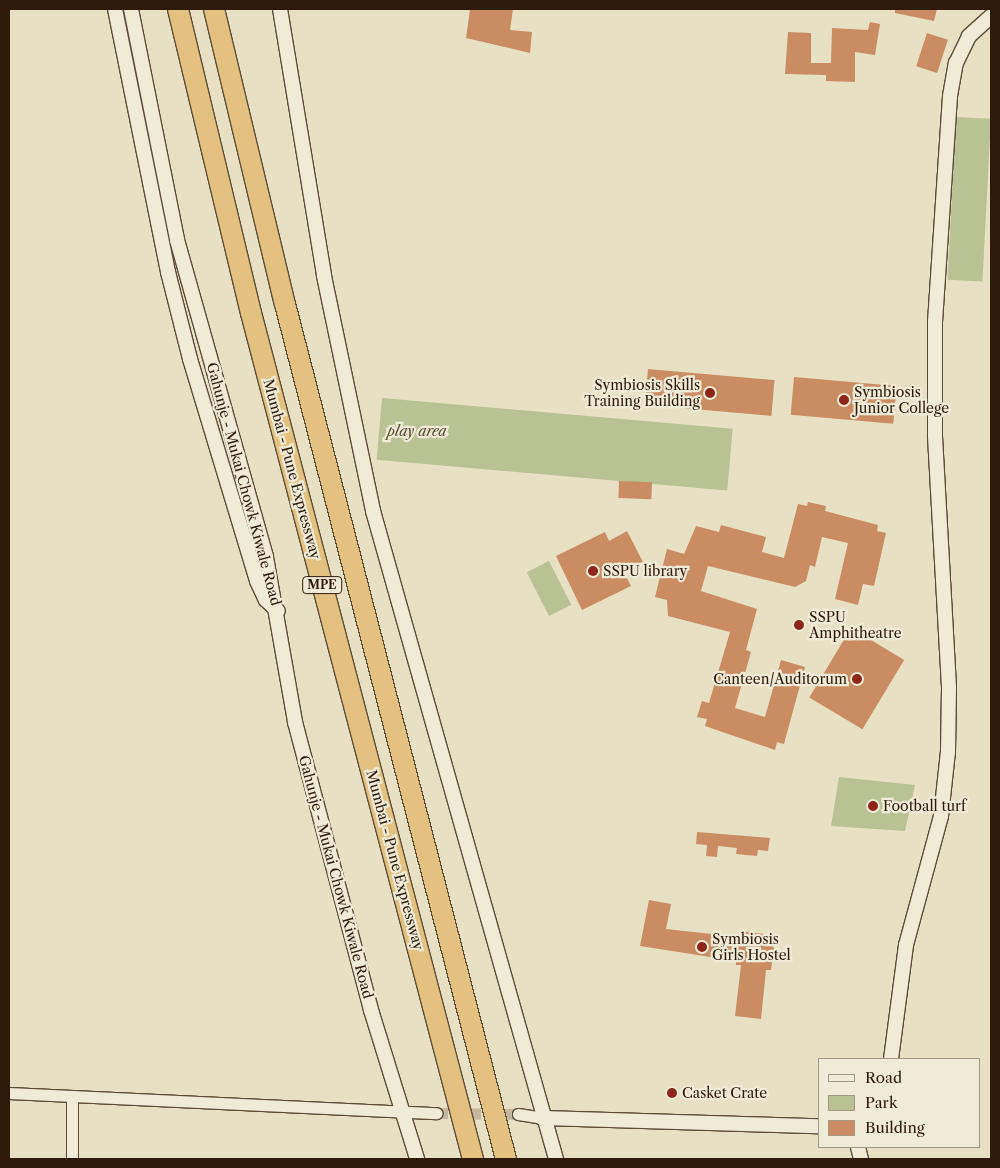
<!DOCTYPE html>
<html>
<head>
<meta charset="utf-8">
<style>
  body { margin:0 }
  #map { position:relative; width:1000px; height:1168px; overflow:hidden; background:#e8e0c2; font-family:"Libre Caslon Text",serif }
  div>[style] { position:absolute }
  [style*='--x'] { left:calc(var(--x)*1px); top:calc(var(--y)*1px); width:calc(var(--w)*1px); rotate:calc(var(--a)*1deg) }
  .green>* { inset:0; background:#b8c292; transform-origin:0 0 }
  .building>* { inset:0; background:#ca8c63; transform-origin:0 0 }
  .minor-tunnel>* { height:11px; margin-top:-5.5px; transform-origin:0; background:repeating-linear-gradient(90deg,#c3b89d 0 11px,transparent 0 16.5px) }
  .roads { filter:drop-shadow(1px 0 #5c4c36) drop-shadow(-1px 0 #5c4c36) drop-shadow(0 1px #5c4c36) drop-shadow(0 -1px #5c4c36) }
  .minor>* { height:11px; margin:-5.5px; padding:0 5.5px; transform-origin:5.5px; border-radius:5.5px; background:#f0ebd7 }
  .tertiary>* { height:14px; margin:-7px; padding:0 7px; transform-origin:7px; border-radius:7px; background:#f0ebd7 }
  .motorway>* { height:20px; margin:-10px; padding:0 10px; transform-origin:10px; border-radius:10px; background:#e4c081 }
  .dots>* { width:14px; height:14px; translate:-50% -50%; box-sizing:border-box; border:2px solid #f0ebd7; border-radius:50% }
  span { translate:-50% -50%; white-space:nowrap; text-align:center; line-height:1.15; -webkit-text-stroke:4.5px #f0ebd7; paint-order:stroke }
  .shield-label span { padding:1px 4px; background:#f0ebd7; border:1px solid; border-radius:4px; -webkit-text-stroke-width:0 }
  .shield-label { font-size:12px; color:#2e1a08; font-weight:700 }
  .poi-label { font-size:14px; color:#2e1a08 }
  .right { translate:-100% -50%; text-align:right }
  .left { translate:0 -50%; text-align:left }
  .park-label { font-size:14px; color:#574c31; font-style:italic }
  .street-label { font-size:14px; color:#2e1a08 }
  .frame { position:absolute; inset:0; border:10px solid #2e1a08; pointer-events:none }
  .legend { position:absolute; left:818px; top:1058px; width:162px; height:90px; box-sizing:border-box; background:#f0ebd7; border:1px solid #a29784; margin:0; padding:6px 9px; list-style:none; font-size:15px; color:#2e1a08 }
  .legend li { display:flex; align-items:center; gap:10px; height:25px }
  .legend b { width:25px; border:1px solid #a29784 }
</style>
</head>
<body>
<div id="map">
  <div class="green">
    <i style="left:956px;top:117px;width:35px;height:163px;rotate:3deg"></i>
    <i style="left:382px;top:398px;width:352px;height:62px;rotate:5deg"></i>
    <i style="left:549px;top:561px;width:49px;height:25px;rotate:63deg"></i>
    <i style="clip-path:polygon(839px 777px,915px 785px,905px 831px,831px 826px)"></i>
  </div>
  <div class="building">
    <i style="clip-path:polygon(470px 9px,513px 9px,510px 30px,532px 32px,530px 53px,466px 38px)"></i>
    <i style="clip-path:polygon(895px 9px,937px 9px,934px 21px,895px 13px)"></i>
    <i style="clip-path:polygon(870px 22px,880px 24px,875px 55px,855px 52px,855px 82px,826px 81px,826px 75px,785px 74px,788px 32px,811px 33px,811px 63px,831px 63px,832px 28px,868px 30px)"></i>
    <i style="left:927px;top:33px;width:22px;height:35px;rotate:18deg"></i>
    <i style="left:648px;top:369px;width:127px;height:36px;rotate:5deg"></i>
    <i style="left:794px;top:377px;width:103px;height:38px;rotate:5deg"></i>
    <i style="left:619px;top:481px;width:33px;height:17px;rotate:2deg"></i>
    <i style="clip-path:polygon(808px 502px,826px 506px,825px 511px,878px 525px,877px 531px,886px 533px,874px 586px,863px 584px,858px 605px,835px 599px,848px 543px,822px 537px,815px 567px,810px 565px,806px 581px,795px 587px,708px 566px,701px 591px,757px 609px,746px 650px,751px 652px,735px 708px,765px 717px,781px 660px,805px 667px,784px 744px,777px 742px,775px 750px,705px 726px,707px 719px,697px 717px,702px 701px,709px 703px,730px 632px,668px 616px,667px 600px,655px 597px,667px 549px,684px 554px,696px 526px,719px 532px,721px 525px,766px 537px,762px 552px,784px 558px,798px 504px,807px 506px)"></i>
    <i style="clip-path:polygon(627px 531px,643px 562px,624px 572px,631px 586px,582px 610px,556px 556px,605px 532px,609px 541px)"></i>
    <i style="left:851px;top:628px;width:62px;height:81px;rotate:31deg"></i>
    <i style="clip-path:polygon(697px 832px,770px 838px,768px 851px,758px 850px,757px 856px,736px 854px,737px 848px,718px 846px,717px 857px,706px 856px,707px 845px,696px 844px)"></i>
    <i style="clip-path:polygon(649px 900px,671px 904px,666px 929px,739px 937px,739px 931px,764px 934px,774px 948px,771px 970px,766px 970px,761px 1019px,735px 1016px,741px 965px,736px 965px,736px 961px,640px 946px)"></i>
  </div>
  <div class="minor-tunnel">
    <i style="--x:437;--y:1113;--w:81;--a:0.7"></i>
  </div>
  <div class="roads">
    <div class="minor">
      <i style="--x:9;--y:1093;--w:428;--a:2.7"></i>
      <i style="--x:518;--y:1114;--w:24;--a:9"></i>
      <i style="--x:72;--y:1159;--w:63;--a:-90"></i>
    </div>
    <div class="tertiary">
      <i style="--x:115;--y:9;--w:268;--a:78.6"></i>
      <i style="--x:168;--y:272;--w:90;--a:75.8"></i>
      <i style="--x:190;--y:359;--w:232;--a:73.2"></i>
      <i style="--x:257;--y:581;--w:21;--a:65"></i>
      <i style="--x:266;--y:600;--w:16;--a:43"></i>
      <i style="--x:131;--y:9;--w:236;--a:78.7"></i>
      <i style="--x:177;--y:240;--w:329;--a:74.3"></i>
      <i style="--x:266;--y:557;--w:168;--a:80"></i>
      <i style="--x:295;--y:722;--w:298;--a:75.2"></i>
      <i style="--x:371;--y:1010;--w:156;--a:72.8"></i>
      <i style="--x:280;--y:9;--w:271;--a:80.6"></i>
      <i style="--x:324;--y:276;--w:240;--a:78.2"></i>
      <i style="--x:373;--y:511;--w:673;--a:74.23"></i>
      <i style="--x:891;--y:1059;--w:115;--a:-82.5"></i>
      <i style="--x:906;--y:945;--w:134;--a:-74.8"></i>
      <i style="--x:941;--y:816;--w:64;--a:-83.8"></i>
      <i style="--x:948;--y:752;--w:65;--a:-89.1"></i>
      <i style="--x:949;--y:687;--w:252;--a:-93.2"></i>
      <i style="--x:935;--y:435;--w:113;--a:-90"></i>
      <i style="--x:935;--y:322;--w:226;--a:-86.2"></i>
      <i style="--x:950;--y:96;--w:34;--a:-80"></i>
      <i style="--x:956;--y:63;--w:30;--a:-64"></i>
      <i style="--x:969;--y:36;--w:30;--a:-42"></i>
      <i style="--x:542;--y:1118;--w:277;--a:1.7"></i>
      <i style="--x:858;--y:1147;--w:12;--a:76"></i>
    </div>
    <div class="motorway">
      <i style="--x:178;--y:9;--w:313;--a:76.5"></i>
      <i style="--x:251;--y:313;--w:875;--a:75.3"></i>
      <i style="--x:214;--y:9;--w:303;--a:76.5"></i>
      <i style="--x:285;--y:304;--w:883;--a:75.51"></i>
    </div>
  </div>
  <div class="dots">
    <i style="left:710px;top:393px;background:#8f2418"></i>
    <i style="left:844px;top:400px;background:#8f2418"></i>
    <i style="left:593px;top:571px;background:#8f2418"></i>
    <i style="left:799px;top:625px;background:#8f2418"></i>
    <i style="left:857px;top:679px;background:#8f2418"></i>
    <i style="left:873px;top:806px;background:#8f2418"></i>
    <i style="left:702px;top:947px;background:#8f2418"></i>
    <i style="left:672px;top:1093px;background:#8f2418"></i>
  </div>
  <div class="shield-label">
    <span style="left:322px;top:585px">MPE</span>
  </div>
  <div class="poi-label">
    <span class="right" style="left:700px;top:393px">Symbiosis Skills<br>Training Building</span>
    <span class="left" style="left:854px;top:400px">Symbiosis<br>Junior College</span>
    <span class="left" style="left:603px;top:571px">SSPU library</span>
    <span class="left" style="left:809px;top:625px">SSPU<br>Amphitheatre</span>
    <span class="right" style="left:847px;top:679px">Canteen/Auditorum</span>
    <span class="left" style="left:883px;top:806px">Football turf</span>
    <span class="left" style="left:712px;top:947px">Symbiosis<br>Girls Hostel</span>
    <span class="left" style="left:682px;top:1093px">Casket Crate</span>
  </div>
  <div class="park-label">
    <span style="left:417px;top:431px">play area</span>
  </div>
  <div class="street-label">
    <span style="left:292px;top:469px;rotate:75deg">Mumbai - Pune Expressway</span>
    <span style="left:244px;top:484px;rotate:75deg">Gahunje - Mukai Chowk Kiwale Road</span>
    <span style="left:395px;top:860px;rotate:75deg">Mumbai - Pune Expressway</span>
    <span style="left:336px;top:877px;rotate:75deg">Gahunje - Mukai Chowk Kiwale Road</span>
  </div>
  <div class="frame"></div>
  <ul class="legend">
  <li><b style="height:6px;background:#f0ebd7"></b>Road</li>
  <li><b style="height:14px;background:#b8c292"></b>Park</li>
  <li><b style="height:14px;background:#ca8c63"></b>Building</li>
  </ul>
</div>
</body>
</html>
